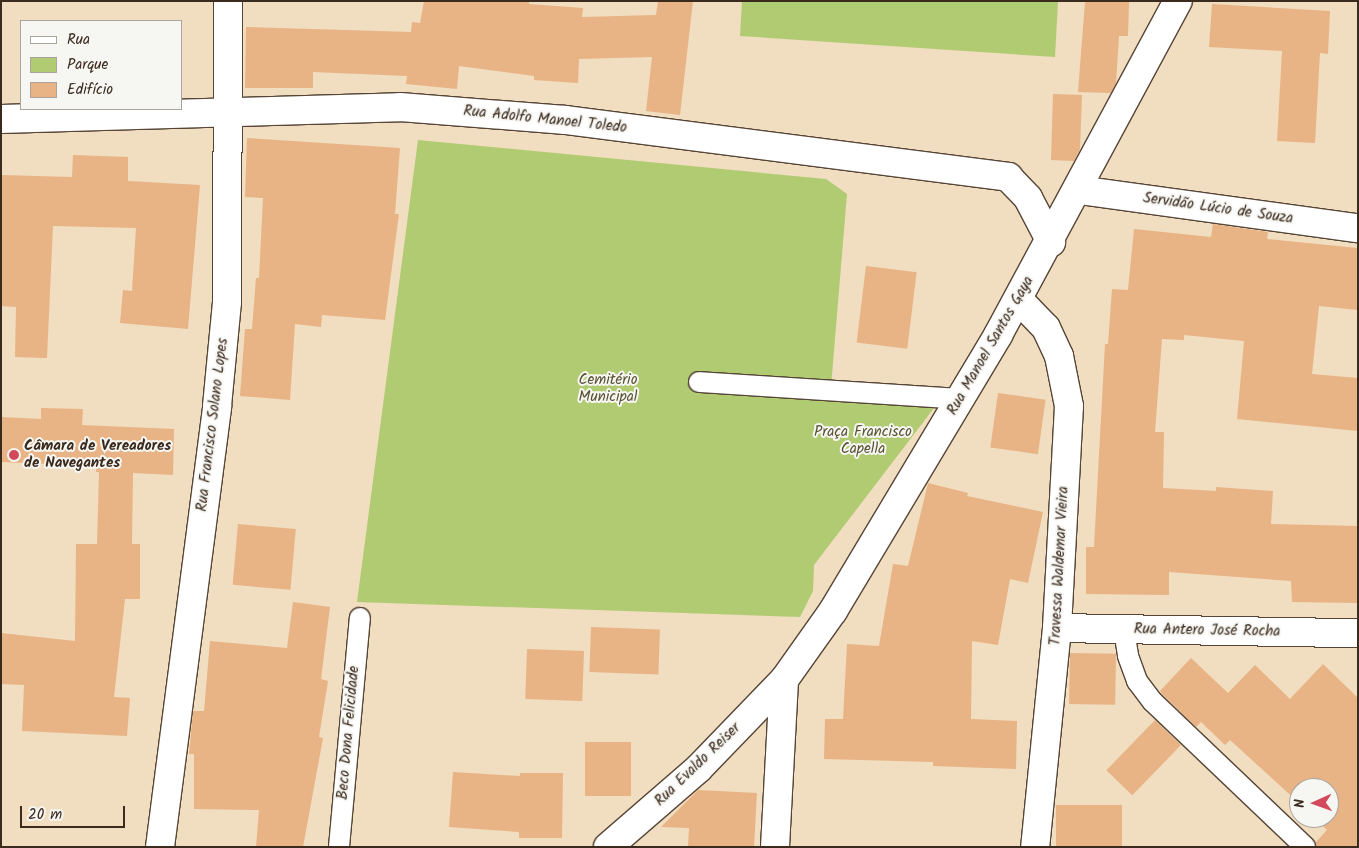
<!DOCTYPE html>
<html>
<head>
<meta charset="utf-8">
<style>
  body { margin:0 }
  #map { position:relative; width:1359px; height:848px; overflow:hidden; background:#f1ddbf; font-family:Kalam,sans-serif }
  div>[style] { position:absolute }
  [style*='--x'] { left:calc(var(--x)*1px); top:calc(var(--y)*1px); width:calc(var(--w)*1px); rotate:calc(var(--a)*1deg) }
  .green>* { inset:0; background:#b0cb71 }
  .building>* { inset:0; background:#e8b385; transform-origin:0 0 }
  .roads { filter:drop-shadow(1px 0 #564536) drop-shadow(-1px 0 #564536) drop-shadow(0 1px #564536) drop-shadow(0 -1px #564536) }
  .service>* { height:20px; margin:-10px; padding:0 10px; transform-origin:10px; border-radius:10px; background:#fff }
  .minor>* { height:28px; margin:-14px; padding:0 14px; transform-origin:14px; border-radius:14px; background:#fff }
  .dots>* { width:14px; height:14px; translate:-50% -50%; box-sizing:border-box; border:2px solid #f6f6f2; border-radius:50% }
  span { translate:-50% -50%; white-space:nowrap; text-align:center; line-height:1.15; -webkit-text-stroke:4px #f6f6f2; paint-order:stroke }
  .street-label { font-size:15px; color:#3b2a1e }
  .park-label { font-size:15px; color:#585233 }
  .poi-label { font-size:15px; color:#3b2a1e; font-weight:700 }
  .left { translate:0 -50%; text-align:left }
  .frame { position:absolute; inset:0; border:2px solid #3b2a1e; pointer-events:none }
  .legend { position:absolute; left:20px; top:20px; width:162px; height:90px; box-sizing:border-box; background:#f6f6f2; border:1px solid #aba49d; margin:0; padding:6px 9px; list-style:none; font-size:15px; color:#3b2a1e }
  .legend li { display:flex; align-items:center; gap:10px; height:25px }
  .legend b { width:25px; border:1px solid #aba49d }
  .north { position:absolute; left:1289px; top:778px; width:50px; height:50px; box-sizing:border-box; background:#f6f6f2; border:1px solid #aba49d; border-radius:50%; rotate:268deg; font-size:14px; font-weight:700; line-height:20px; text-align:center; color:#3b2a1e }
  .north::after { content:''; display:block; margin:auto; width:18px; height:22px; background:#d1495b; clip-path:polygon(50% 0,100% 100%,50% 72%,0 100%) }
  .scale { position:absolute; left:20px; top:806px; width:105px; height:22px; box-sizing:border-box; border:2px solid #3b2a1e; border-top:0; padding-left:6px; font-size:15px; line-height:18px; white-space:nowrap; color:#3b2a1e; -webkit-text-stroke:4px #f6f6f2; paint-order:stroke }
</style>
</head>
<body>
<div id="map">
  <div class="green">
    <i style="clip-path:polygon(742px 1px,1058px 1px,1055px 57px,740px 36px)"></i>
    <i style="clip-path:polygon(418px 140px,826px 179px,847px 194px,830px 399px,934px 408px,814px 565px,813px 591px,800px 617px,357px 602px)"></i>
  </div>
  <div class="building">
    <i style="clip-path:polygon(424px 1px,529px 1px,529px 4px,583px 8px,582px 17px,656px 15px,658px 1px,693px 1px,680px 115px,646px 111px,652px 57px,579px 59px,578px 83px,534px 80px,534px 76px,459px 66px,457px 89px,406px 84px,407px 76px,313px 72px,313px 88px,245px 88px,246px 27px,411px 32px,412px 22px,420px 23px)"></i>
    <i style="clip-path:polygon(1085px 2px,1129px 2px,1128px 36px,1119px 36px,1116px 83px,1111px 93px,1078px 92px)"></i>
    <i style="clip-path:polygon(1212px 4px,1330px 11px,1328px 54px,1320px 53px,1315px 143px,1277px 141px,1282px 51px,1209px 47px)"></i>
    <i style="clip-path:polygon(1053px 94px,1082px 95px,1080px 149px,1074px 161px,1051px 160px)"></i>
    <i style="clip-path:polygon(247px 138px,400px 148px,395px 214px,399px 214px,385px 320px,322px 315px,321px 327px,295px 324px,290px 400px,240px 396px,245px 329px,252px 329px,256px 278px,259px 278px,263px 198px,245px 197px)"></i>
    <i style="clip-path:polygon(73px 155px,128px 157px,128px 181px,200px 185px,188px 329px,120px 323px,123px 290px,132px 291px,136px 228px,53px 226px,47px 358px,15px 357px,16px 307px,1px 306px,1px 175px,72px 177px)"></i>
    <i style="clip-path:polygon(1213px 224px,1268px 232px,1267px 239px,1358px 248px,1358px 310px,1319px 306px,1312px 374px,1358px 378px,1358px 431px,1237px 419px,1244px 341px,1184px 335px,1184px 340px,1162px 339px,1155px 432px,1164px 432px,1163px 488px,1216px 491px,1216px 487px,1273px 491px,1271px 524px,1358px 526px,1358px 603px,1292px 602px,1291px 581px,1169px 572px,1169px 595px,1086px 594px,1086px 547px,1094px 547px,1105px 344px,1108px 344px,1112px 289px,1128px 290px,1134px 229px,1211px 237px)"></i>
    <i style="left:866px;top:266px;width:51px;height:77px;rotate:7deg"></i>
    <i style="left:998px;top:393px;width:48px;height:55px;rotate:8deg"></i>
    <i style="clip-path:polygon(41px 408px,83px 409px,82px 425px,174px 429px,173px 475px,133px 473px,132px 544px,140px 544px,140px 599px,125px 599px,114px 697px,130px 698px,127px 736px,22px 731px,24px 685px,1px 684px,1px 633px,75px 641px,76px 544px,97px 544px,99px 472px,96px 472px,96px 466px,1px 462px,1px 417px,41px 419px)"></i>
    <i style="clip-path:polygon(928px 483px,968px 493px,967px 496px,1043px 512px,1028px 583px,1010px 579px,998px 645px,972px 641px,971px 719px,1017px 721px,1016px 769px,933px 766px,933px 762px,824px 759px,825px 719px,843px 719px,847px 644px,879px 646px,893px 564px,908px 566px)"></i>
    <i style="left:238px;top:524px;width:58px;height:61px;rotate:5deg"></i>
    <i style="clip-path:polygon(293px 602px,330px 607px,321px 679px,328px 681px,319px 737px,323px 738px,303px 847px,256px 847px,259px 810px,194px 809px,194px 754px,189px 754px,193px 711px,204px 711px,210px 641px,287px 648px)"></i>
    <i style="left:591px;top:627px;width:69px;height:45px;rotate:2deg"></i>
    <i style="left:527px;top:649px;width:57px;height:50px;rotate:2deg"></i>
    <i style="left:1070px;top:653px;width:46px;height:51px;rotate:1deg"></i>
    <i style="clip-path:polygon(1191px 658px,1228px 693px,1255px 665px,1290px 699px,1323px 664px,1358px 698px,1358px 847px,1317px 847px,1316px 842px,1327px 830px,1315px 818px,1329px 818px,1329px 788px,1299px 788px,1299px 803px,1230px 740px,1225px 745px,1201px 722px,1196px 727px,1162px 694px,1160px 691px)"></i>
    <i style="left:1155px;top:720px;width:36px;height:70px;rotate:44deg"></i>
    <i style="left:585px;top:742px;width:46px;height:54px"></i>
    <i style="clip-path:polygon(453px 772px,520px 776px,520px 773px,563px 773px,562px 838px,519px 838px,519px 832px,449px 827px)"></i>
    <i style="clip-path:polygon(698px 790px,757px 793px,754px 847px,688px 847px,689px 828px,661px 827px)"></i>
    <i style="left:1056px;top:805px;width:66px;height:42px"></i>
  </div>
  <div class="roads">
    <div class="service">
      <i style="--x:699;--y:382;--w:263;--a:3.7"></i>
      <i style="--x:1124;--y:630;--w:26;--a:81"></i>
      <i style="--x:1128;--y:656;--w:27;--a:70"></i>
      <i style="--x:1137;--y:681;--w:26;--a:53"></i>
      <i style="--x:1153;--y:702;--w:210;--a:43.6"></i>
      <i style="--x:339;--y:847;--w:230;--a:-84.8"></i>
    </div>
    <div class="minor">
      <i style="--x:1;--y:119;--w:399;--a:-1.7"></i>
      <i style="--x:400;--y:107;--w:166;--a:4.5"></i>
      <i style="--x:565;--y:120;--w:447;--a:7.3"></i>
      <i style="--x:1008;--y:177;--w:29;--a:46"></i>
      <i style="--x:1028;--y:198;--w:50;--a:62.4"></i>
      <i style="--x:1079;--y:190;--w:282;--a:7.8"></i>
      <i style="--x:1018;--y:299;--w:40;--a:46"></i>
      <i style="--x:1046;--y:328;--w:31;--a:65"></i>
      <i style="--x:1059;--y:356;--w:51;--a:78.7"></i>
      <i style="--x:1069;--y:406;--w:222;--a:93.1"></i>
      <i style="--x:1057;--y:628;--w:220;--a:95.7"></i>
      <i style="--x:1057;--y:628;--w:301;--a:1"></i>
      <i style="--x:160;--y:847;--w:445;--a:-82.6"></i>
      <i style="--x:217;--y:406;--w:104;--a:-84.5"></i>
      <i style="--x:227;--y:302;--w:301;--a:-89.8"></i>
      <i style="--x:608;--y:847;--w:119;--a:-40.9"></i>
      <i style="--x:698;--y:769;--w:124;--a:-46"></i>
      <i style="--x:784;--y:680;--w:85;--a:-54.6"></i>
      <i style="--x:833;--y:611;--w:322;--a:-59.1"></i>
      <i style="--x:998;--y:335;--w:379;--a:-61.7"></i>
      <i style="--x:775;--y:847;--w:167;--a:-86.9"></i>
    </div>
  </div>
  <div class="dots">
    <i style="left:14px;top:455px;background:#d1495b"></i>
  </div>
  <div class="street-label">
    <span style="left:545px;top:120px;rotate:6deg">Rua Adolfo Manoel Toledo</span>
    <span style="left:1218px;top:209px;rotate:8deg">Servidão Lúcio de Souza</span>
    <span style="left:991px;top:346px;rotate:-60deg">Rua Manoel Santos Gaya</span>
    <span style="left:213px;top:425px;rotate:-83deg">Rua Francisco Solano Lopes</span>
    <span style="left:1060px;top:566px;rotate:-87deg">Travessa Waldemar Vieira</span>
    <span style="left:1207px;top:631px;rotate:1deg">Rua Antero José Rocha</span>
    <span style="left:349px;top:733px;rotate:-85deg">Beco Dona Felicidade</span>
    <span style="left:698px;top:765px;rotate:-44deg">Rua Evaldo Reiser</span>
  </div>
  <div class="park-label">
    <span style="left:608px;top:389px">Cemitério<br>Municipal</span>
    <span style="left:863px;top:441px">Praça Francisco<br>Capella</span>
  </div>
  <div class="poi-label">
    <span class="left" style="left:24px;top:455px">Câmara de Vereadores<br>de Navegantes</span>
  </div>
  <div class="frame"></div>
  <ul class="legend">
  <li><b style="height:6px;background:#fff"></b>Rua</li>
  <li><b style="height:14px;background:#b0cb71"></b>Parque</li>
  <li><b style="height:14px;background:#e8b385"></b>Edifício</li>
  </ul>
  <div class="north">N</div>
  <div class="scale">20 m</div>
</div>
</body>
</html>
